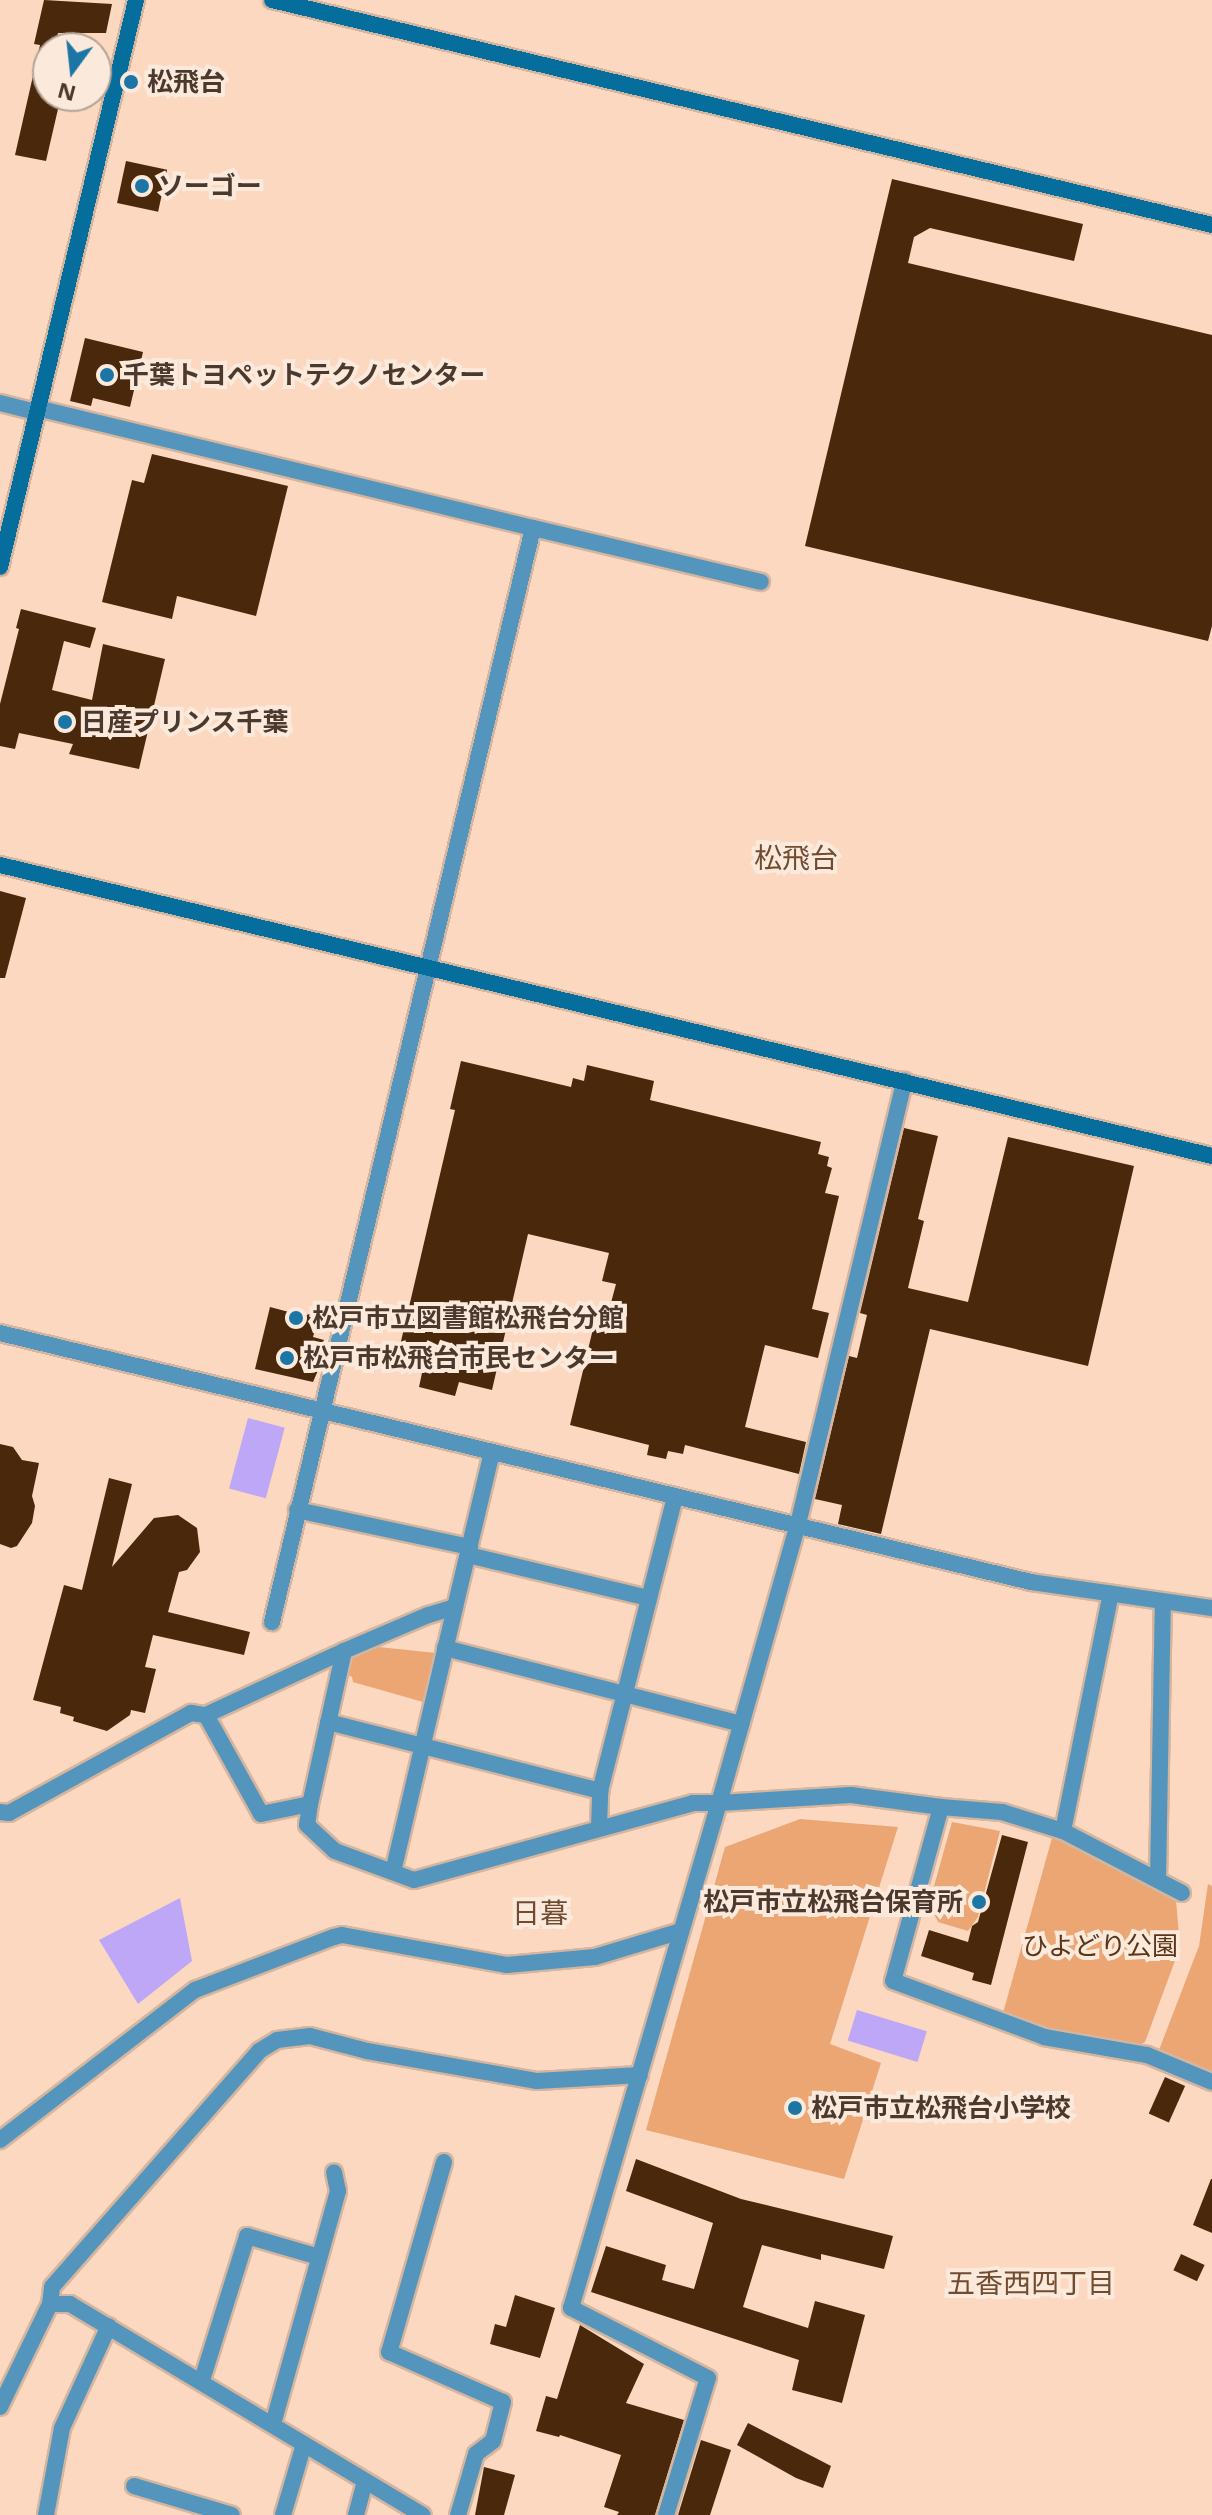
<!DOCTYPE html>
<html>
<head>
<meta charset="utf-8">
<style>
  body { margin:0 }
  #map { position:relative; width:1212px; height:2515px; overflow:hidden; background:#fbd8bf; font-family:"Noto Sans","Noto Sans JP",sans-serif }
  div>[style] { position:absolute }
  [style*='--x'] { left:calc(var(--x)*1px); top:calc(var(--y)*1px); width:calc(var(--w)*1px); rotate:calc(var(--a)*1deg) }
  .green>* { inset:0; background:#eba674 }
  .water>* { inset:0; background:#bea7f6; transform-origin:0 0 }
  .building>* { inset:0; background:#4a280c; transform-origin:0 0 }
  .roads { filter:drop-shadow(2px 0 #d4b59f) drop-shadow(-2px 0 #d4b59f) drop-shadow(0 2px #d4b59f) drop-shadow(0 -2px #d4b59f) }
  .street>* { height:16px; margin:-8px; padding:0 8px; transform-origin:8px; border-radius:8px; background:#5395bd }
  .secondary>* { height:16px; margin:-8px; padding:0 8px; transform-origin:8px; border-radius:8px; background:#066e9c }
  .dots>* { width:22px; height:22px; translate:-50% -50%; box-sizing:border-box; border:4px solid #fbe9dc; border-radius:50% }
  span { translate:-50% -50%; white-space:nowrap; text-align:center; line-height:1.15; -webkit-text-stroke:8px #fbe9dc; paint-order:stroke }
  .poi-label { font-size:26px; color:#4a392c; font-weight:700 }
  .left { translate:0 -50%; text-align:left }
  .right { translate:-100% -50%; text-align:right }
  .park-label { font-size:26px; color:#5a3517 }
  .neighbourhood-label { font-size:28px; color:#714c31 }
  .north { position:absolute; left:32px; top:32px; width:80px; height:80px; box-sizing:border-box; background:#fbe9dc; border:2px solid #b4a396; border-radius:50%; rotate:195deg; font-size:22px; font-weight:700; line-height:32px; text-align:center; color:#4a392c }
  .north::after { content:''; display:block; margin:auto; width:28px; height:36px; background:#1b76a5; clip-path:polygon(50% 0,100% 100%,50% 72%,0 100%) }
</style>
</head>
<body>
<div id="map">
  <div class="green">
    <i style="clip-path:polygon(369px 1646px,436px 1653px,423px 1702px,353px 1682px,352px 1677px,346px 1674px,349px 1660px,352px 1654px)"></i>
    <i style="clip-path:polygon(800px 1819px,898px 1827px,830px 2044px,881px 2063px,844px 2179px,646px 2130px,725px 1847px)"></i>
    <i style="clip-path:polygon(952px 1822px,1000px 1831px,978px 1917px,968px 1931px,938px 1922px,929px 1904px)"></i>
    <i style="clip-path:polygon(1052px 1838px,1104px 1859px,1176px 1900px,1180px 1947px,1145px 2042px,1140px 2045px,1059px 2033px,1003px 2013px)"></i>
    <i style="clip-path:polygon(1208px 1884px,1212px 1886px,1212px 2073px,1159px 2050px,1199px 1946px)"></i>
  </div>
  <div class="water">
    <i style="left:248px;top:1418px;width:38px;height:73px;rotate:15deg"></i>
    <i style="clip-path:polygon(180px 1898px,192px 1961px,138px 2004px,99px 1940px)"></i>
    <i style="left:857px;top:2010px;width:73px;height:32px;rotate:17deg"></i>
  </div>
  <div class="building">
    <i style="clip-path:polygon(44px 0,112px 4px,106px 33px,58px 33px,55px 48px,48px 48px,48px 96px,61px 96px,46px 161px,15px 155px,40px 45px,34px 44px)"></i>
    <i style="left:126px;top:161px;width:42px;height:43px;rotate:12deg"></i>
    <i style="clip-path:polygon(892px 179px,1083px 224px,1074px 261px,930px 228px,914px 237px,908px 263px,1212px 335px,1212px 626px,1208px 641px,805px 546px)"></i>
    <i style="clip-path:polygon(85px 338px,143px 352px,130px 407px,93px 398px,91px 406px,70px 401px)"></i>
    <i style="clip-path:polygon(152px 454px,288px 486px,256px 616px,177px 596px,172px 619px,102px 602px,132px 480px,144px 483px)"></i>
    <i style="clip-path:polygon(21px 609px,96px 628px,90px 648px,64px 641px,52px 690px,92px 700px,103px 644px,165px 659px,139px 769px,69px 754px,73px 744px,19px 733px,15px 749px,0 746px,0 704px,19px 629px,16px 628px)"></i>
    <i style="clip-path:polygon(0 891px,26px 898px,5px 978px,0 978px)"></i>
    <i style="clip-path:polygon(461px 1061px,571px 1087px,573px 1078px,584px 1081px,587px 1065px,654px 1081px,650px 1100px,821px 1142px,818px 1154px,829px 1157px,827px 1166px,832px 1168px,825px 1193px,839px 1196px,812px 1309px,829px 1313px,818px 1358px,765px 1345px,745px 1427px,806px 1442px,799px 1474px,685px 1445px,683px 1454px,668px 1451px,666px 1459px,647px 1455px,649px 1445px,570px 1425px,597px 1312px,608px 1314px,616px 1284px,602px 1281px,609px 1253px,528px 1234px,492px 1390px,459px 1382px,455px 1396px,419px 1387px,422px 1373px,395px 1367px,455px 1110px,450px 1109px)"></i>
    <i style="clip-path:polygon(904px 1128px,938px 1136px,918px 1219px,924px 1221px,908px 1288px,968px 1302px,1008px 1137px,1134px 1166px,1088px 1366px,930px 1329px,881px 1534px,838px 1524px,842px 1505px,815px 1499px,849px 1356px,857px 1358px,867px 1315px,860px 1313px)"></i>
    <i style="clip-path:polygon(270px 1307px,304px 1316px,320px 1310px,313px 1337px,324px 1340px,318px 1360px,322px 1361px,313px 1382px,255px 1369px)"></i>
    <i style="clip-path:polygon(0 1444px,13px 1447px,22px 1460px,39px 1463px,32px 1496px,35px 1506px,32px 1523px,17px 1546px,11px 1548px,0 1544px)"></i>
    <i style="clip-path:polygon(109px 1478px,132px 1484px,112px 1567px,154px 1518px,178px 1515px,197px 1528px,200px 1552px,187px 1570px,179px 1572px,168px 1612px,250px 1632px,244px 1655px,153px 1635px,145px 1667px,156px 1669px,145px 1713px,131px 1710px,130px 1715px,107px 1731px,73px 1721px,74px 1717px,60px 1713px,61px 1707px,33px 1700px,64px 1585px,82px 1590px)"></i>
    <i style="clip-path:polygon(1002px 1835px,1028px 1842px,991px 1985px,972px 1980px,974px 1973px,921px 1956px,929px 1930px,968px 1942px,972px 1926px,978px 1922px)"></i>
    <i style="left:1165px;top:2077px;width:22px;height:40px;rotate:24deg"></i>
    <i style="clip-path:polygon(636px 2159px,741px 2199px,893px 2236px,884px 2269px,821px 2254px,821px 2260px,762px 2245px,743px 2307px,808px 2328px,815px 2301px,865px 2315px,842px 2403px,792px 2390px,799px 2360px,591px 2292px,606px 2246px,666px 2265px,662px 2280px,694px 2289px,713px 2223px,626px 2191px)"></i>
    <i style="clip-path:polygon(1211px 2179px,1212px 2179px,1212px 2233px,1193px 2225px)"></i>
    <i style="left:1181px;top:2254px;width:26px;height:18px;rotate:25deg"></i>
    <i style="clip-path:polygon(515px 2295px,555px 2308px,540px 2358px,490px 2344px,495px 2324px,506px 2327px)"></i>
    <i style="clip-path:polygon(580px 2325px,644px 2364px,626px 2403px,684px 2420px,655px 2515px,617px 2515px,619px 2512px,604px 2507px,621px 2455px,560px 2435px,559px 2437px,536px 2431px,546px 2396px,557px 2399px)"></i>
    <i style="clip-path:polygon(748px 2423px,831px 2466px,823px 2488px,796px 2478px,737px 2445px)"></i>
    <i style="clip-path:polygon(701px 2440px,731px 2450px,710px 2515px,678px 2515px)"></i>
    <i style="clip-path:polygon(484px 2467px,515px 2475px,504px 2515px,475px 2515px)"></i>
  </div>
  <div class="roads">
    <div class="street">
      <i style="--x:0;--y:403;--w:38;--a:14"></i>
      <i style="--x:37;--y:408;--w:510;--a:13.6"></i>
      <i style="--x:533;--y:528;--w:1125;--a:103.42"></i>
      <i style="--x:533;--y:528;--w:234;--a:13.3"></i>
      <i style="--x:0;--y:1333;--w:1061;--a:13.58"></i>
      <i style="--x:1031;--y:1582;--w:183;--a:8.2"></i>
      <i style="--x:492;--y:1452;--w:159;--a:103.4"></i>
      <i style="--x:455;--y:1607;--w:28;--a:163"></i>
      <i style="--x:428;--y:1615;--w:91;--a:156.8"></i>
      <i style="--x:344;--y:1651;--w:157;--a:102.5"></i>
      <i style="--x:310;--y:1804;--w:21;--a:98"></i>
      <i style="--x:307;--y:1825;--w:38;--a:43"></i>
      <i style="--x:335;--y:1851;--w:84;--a:20.2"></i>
      <i style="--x:414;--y:1880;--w:289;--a:-15.4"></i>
      <i style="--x:693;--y:1803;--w:26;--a:0"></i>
      <i style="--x:719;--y:1803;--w:290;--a:-74.2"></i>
      <i style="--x:798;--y:1524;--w:456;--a:-76.5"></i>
      <i style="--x:297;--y:1510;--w:177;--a:12.1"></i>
      <i style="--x:468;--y:1555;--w:186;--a:13.4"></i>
      <i style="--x:445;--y:1648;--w:306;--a:14.4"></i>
      <i style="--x:206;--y:1715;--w:113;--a:60.9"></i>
      <i style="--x:261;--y:1814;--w:50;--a:-11.5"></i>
      <i style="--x:328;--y:1722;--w:281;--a:14.2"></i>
      <i style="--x:941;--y:1807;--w:61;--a:4.7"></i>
      <i style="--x:1002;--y:1812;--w:64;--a:17.3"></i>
      <i style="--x:1063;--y:1831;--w:134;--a:27.5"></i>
      <i style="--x:0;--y:1812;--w:9;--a:6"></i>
      <i style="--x:9;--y:1813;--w:208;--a:-28.8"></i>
      <i style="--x:191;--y:1713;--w:15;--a:8"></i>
      <i style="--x:206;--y:1715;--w:152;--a:-24.9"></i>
      <i style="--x:599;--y:1827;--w:36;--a:-88"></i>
      <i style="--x:600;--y:1791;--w:304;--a:-75.7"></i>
      <i style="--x:1063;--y:1831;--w:242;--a:-78.6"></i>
      <i style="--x:393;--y:1872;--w:272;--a:-76.8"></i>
      <i style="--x:1158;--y:1880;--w:278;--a:-89"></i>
      <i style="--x:0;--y:2140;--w:246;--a:-37.6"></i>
      <i style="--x:195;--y:1990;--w:149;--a:-20.9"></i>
      <i style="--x:334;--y:1937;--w:8;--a:-14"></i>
      <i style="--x:342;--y:1935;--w:168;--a:10.3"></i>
      <i style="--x:507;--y:1965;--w:88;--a:-5.2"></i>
      <i style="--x:595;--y:1957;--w:90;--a:-16.8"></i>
      <i style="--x:444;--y:2162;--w:198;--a:106.1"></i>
      <i style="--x:389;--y:2352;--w:124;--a:23.7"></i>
      <i style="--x:503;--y:2402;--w:40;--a:104.4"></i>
      <i style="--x:493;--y:2441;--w:21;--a:143"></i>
      <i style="--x:476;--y:2454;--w:64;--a:106.4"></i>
      <i style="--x:50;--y:2304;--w:17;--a:-83"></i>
      <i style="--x:52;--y:2287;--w:314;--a:-48.7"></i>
      <i style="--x:259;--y:2051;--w:21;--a:-31"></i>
      <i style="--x:277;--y:2040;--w:33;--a:-7"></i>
      <i style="--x:310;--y:2036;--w:59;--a:14.7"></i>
      <i style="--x:367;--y:2051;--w:173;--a:10"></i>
      <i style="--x:537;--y:2081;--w:103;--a:-3.3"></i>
      <i style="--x:202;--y:2380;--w:151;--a:-72.6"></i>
      <i style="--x:247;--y:2236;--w:75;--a:16.3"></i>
      <i style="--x:0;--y:2407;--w:114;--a:-64.1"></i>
      <i style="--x:50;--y:2304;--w:20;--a:0"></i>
      <i style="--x:70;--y:2304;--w:411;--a:30.9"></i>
      <i style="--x:273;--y:2424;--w:242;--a:-74.4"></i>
      <i style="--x:338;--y:2191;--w:19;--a:-102"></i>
      <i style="--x:134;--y:2486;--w:102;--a:16.5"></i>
      <i style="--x:46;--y:2515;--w:88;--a:-79.6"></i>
      <i style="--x:62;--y:2428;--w:112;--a:-65.3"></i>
      <i style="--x:283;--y:2515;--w:74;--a:-73.5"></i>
      <i style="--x:356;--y:2515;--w:34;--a:-75"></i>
      <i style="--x:666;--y:2515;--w:143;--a:-73"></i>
      <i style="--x:708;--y:2378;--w:154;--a:-152.9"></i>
      <i style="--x:571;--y:2308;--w:526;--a:-73.67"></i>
      <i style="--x:719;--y:1803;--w:132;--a:-3.5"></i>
      <i style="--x:851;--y:1795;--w:91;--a:7.6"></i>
      <i style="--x:941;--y:1807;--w:180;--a:105.4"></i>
      <i style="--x:893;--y:1981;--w:161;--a:20.3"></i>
      <i style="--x:1044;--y:2037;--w:105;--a:9.9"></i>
      <i style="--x:1147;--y:2055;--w:70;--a:22.6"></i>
    </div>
    <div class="secondary">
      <i style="--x:272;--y:0;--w:967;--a:13.46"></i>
      <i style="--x:0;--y:567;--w:583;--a:-76.51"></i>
      <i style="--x:0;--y:865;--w:1246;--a:13.5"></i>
    </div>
  </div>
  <div class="dots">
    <i style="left:131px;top:82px;background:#1b76a5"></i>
    <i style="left:142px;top:186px;background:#1b76a5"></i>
    <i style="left:107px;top:375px;background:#1b76a5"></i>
    <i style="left:65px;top:722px;background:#1b76a5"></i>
    <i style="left:296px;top:1318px;background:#1b76a5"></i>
    <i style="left:287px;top:1358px;background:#1b76a5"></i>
    <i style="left:979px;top:1902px;background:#1b76a5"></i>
    <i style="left:795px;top:2108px;background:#1b76a5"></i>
  </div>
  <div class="poi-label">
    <span class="left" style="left:147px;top:82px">松飛台</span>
    <span class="left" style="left:158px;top:186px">ソーゴー</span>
    <span class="left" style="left:123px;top:375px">千葉トヨペットテクノセンター</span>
    <span class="left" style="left:81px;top:722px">日産プリンス千葉</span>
    <span class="left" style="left:312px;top:1318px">松戸市立図書館松飛台分館</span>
    <span class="left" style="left:303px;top:1358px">松戸市松飛台市民センター</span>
    <span class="right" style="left:963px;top:1902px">松戸市立松飛台保育所</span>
    <span class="left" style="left:811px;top:2108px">松戸市立松飛台小学校</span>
  </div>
  <div class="park-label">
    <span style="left:1100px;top:1946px">ひよどり公園</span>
  </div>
  <div class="neighbourhood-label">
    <span style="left:796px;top:857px">松飛台</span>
    <span style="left:540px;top:1912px">日暮</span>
    <span style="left:1031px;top:2282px">五香西四丁目</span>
  </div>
  <div class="north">N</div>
</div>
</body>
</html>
